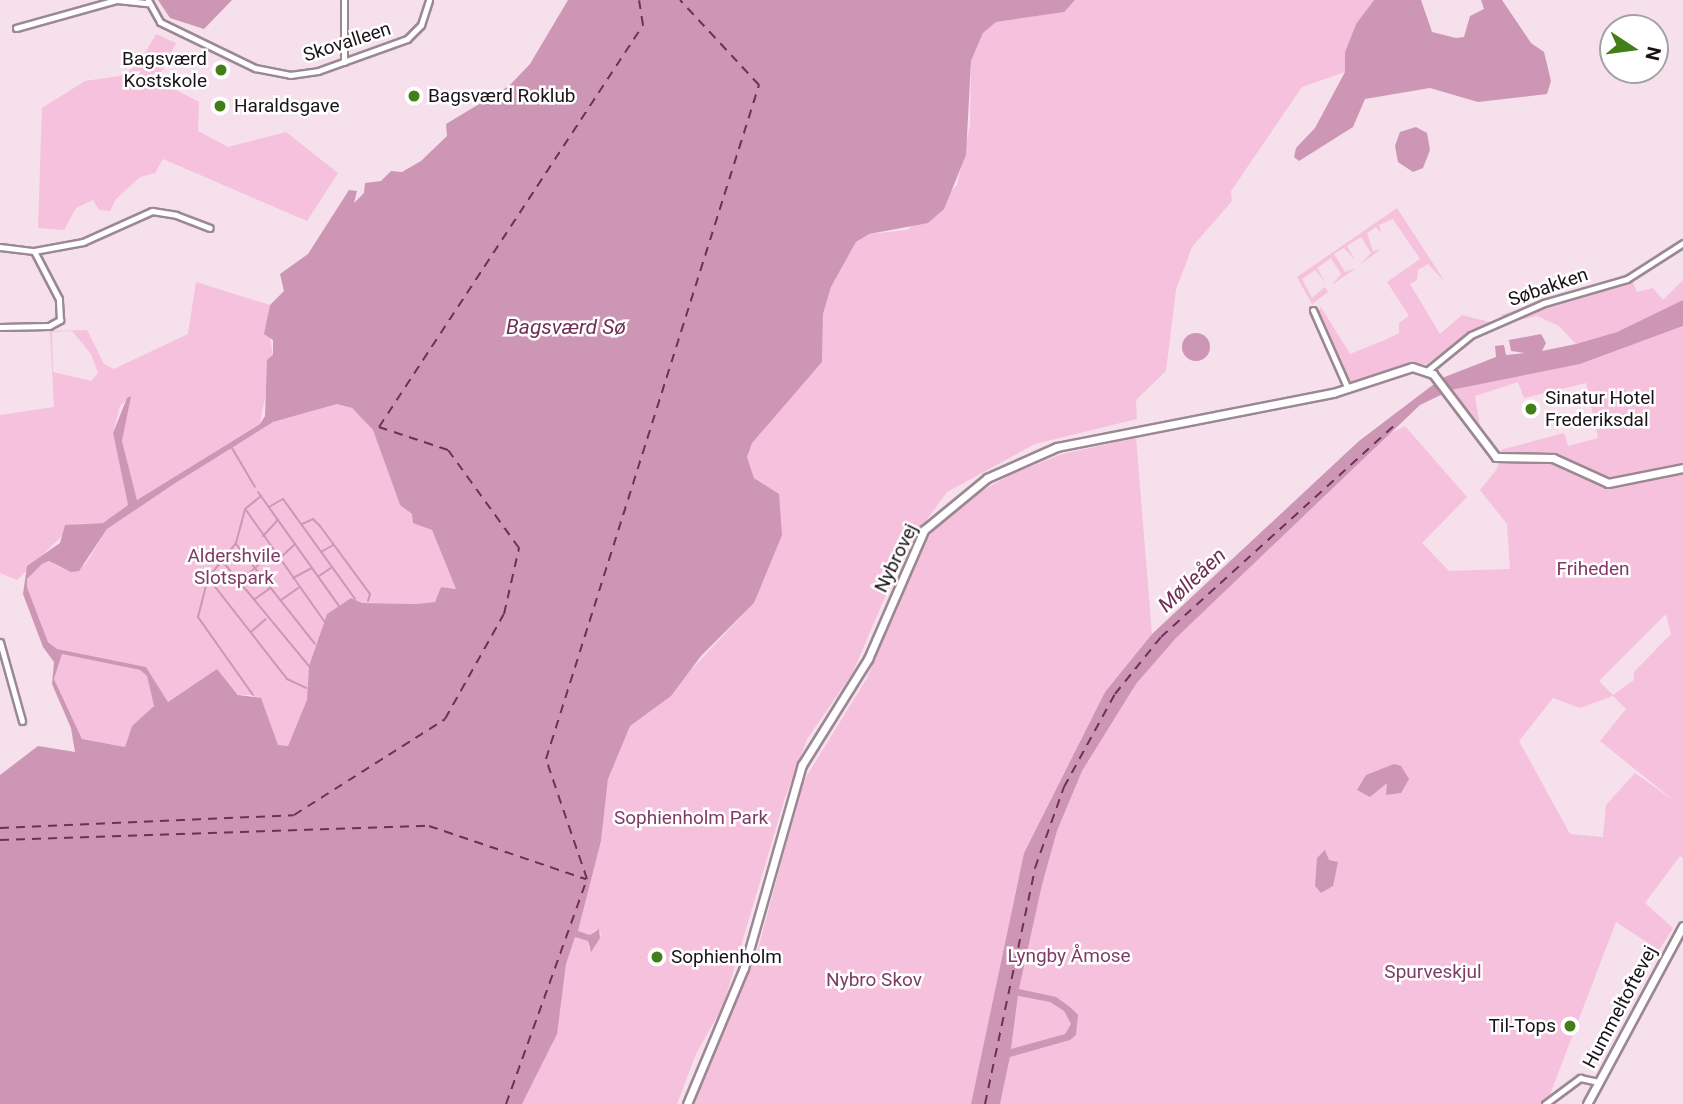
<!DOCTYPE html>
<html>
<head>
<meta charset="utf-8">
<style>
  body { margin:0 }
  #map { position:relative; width:1683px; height:1104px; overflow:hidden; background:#f5e0eb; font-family:Roboto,sans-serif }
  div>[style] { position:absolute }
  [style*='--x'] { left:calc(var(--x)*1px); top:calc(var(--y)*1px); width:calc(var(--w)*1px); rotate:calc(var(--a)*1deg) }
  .green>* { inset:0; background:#f5c1dd }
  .water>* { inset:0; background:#cd96b5 }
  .round { border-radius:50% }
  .stream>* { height:2px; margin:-1px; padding:0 1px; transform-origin:1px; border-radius:1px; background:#cd96b5 }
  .ferry>* { height:2px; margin-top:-1px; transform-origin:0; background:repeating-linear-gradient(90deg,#712e58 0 9px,transparent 0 16px) }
  .roads { filter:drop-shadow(2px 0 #9b8892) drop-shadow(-2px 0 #9b8892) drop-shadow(0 2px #9b8892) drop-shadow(0 -2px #9b8892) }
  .minor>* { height:5px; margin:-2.5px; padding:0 2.5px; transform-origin:2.5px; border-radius:2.5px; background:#fff }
  .tertiary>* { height:7px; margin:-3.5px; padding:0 3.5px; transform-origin:3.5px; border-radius:3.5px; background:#fff }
  .dots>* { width:19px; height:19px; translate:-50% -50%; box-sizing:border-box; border:4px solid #fff; border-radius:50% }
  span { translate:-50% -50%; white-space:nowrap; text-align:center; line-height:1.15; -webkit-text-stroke:5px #fff; paint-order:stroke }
  .street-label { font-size:19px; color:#1a1317 }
  .poi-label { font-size:19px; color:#1a1317 }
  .right { translate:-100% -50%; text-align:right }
  .left { translate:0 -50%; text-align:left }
  .park-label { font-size:19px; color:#7f3b65 }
  .water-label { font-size:21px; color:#712e58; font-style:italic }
  .north { position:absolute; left:1599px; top:14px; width:70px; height:70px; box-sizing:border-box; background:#fff; border:2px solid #a3a1a2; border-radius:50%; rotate:103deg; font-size:19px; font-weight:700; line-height:28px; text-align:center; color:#1a1317 }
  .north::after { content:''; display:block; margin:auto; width:24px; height:32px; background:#437e18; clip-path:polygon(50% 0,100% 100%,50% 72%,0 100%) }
</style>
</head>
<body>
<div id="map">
  <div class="green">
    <i style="clip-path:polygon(1075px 0,1374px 0,1356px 24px,1345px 52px,1345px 72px,1302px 87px,1231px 191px,1232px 201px,1192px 247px,1176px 290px,1166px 371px,1136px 400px,1137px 419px,1035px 444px,947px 492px,906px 548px,852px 674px,807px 739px,785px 798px,723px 1006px,696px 1054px,677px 1104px,522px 1104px,556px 1034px,566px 964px,575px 936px,588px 941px,589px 950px,600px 938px,601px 932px,595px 930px,590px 935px,578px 931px,601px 841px,608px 779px,630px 725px,657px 706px,754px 603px,779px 494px,754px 478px,747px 457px,752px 442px,822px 362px,823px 314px,831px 287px,856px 242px,869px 234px,907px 230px,957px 185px,970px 126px,971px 61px,983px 33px,996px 22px,1063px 12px)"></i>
    <i style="clip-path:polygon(156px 34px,176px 43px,157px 80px,199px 102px,198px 131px,228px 147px,286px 132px,338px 173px,307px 221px,163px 159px,155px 173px,140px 177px,116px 199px,110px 211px,99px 210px,93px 200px,76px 208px,64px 230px,38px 228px,42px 108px,85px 81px,120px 76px,138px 65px)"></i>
    <i style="clip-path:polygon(1397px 208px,1445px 282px,1428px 264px,1418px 270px,1417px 280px,1410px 284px,1440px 334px,1462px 315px,1493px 323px,1467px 334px,1427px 364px,1405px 364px,1350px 383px,1318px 312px,1321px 307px,1350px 354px,1387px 339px,1399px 333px,1399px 323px,1409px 316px,1387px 282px,1420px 259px,1393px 219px,1379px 225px,1381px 232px,1376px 227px,1367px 233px,1373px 251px,1381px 249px,1361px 264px,1371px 253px,1361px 237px,1347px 246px,1355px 260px,1344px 248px,1334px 254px,1345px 272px,1356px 268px,1332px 285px,1341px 274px,1331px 258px,1317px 268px,1325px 282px,1315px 270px,1302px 279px,1312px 298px,1325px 287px,1328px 292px,1312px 304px,1297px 277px)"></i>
    <i style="clip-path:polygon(1629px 273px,1637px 292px,1653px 288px,1663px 300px,1683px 280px,1683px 300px,1617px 332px,1576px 344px,1559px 326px,1537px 316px,1506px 323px,1501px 315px)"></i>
    <i style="clip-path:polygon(evenodd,196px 282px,270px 305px,267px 321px,273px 355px,260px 424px,137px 500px,122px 441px,130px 396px,120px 406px,113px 433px,128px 505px,103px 523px,74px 524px,17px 580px,0 573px,0 415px,54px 407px,50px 331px,87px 330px,104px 364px,114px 369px,188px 334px,196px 282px,72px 331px,91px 354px,98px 373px,91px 381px,53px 372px,52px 332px,72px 331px)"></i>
    <i style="clip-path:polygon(evenodd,1683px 326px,1683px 858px,1680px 856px,1645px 903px,1673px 928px,1659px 950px,1616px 922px,1549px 1097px,1540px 1104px,1000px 1104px,1010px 1057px,1076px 1035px,1070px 1007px,1056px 998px,1019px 989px,1042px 885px,1057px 831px,1082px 771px,1136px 684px,1176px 638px,1391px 433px,1405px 426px,1467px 497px,1422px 543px,1449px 571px,1510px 569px,1507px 524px,1480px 490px,1497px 469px,1501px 450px,1564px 433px,1568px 446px,1598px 438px,1586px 383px,1524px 398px,1518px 382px,1475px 396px,1480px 426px,1451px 390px,1580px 364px,1683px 326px,1666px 614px,1671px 634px,1634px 672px,1634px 680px,1613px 695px,1599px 681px,1666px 614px,1683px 326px,1613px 696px,1626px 709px,1600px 741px,1677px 803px,1635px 773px,1606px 805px,1603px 837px,1570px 834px,1519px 741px,1553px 698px,1580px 708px,1613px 696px)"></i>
    <i style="clip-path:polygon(337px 404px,352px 408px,373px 430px,400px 505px,432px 530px,456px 589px,441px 587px,435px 602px,415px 604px,362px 603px,351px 598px,327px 614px,309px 666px,308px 700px,288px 746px,278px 746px,253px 695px,239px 695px,217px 669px,168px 702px,146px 667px,57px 649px,48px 642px,27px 587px,27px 579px,42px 564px,49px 561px,63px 569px,85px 565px,107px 529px,201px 466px,273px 422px)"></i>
    <i style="clip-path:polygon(1136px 438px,1152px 634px,1105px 692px,1024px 853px,971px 1104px,692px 1104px,756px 956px,803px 782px,867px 678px,919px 550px,937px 526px,966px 500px,1012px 474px,1062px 454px)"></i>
    <i style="clip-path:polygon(62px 654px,140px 670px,147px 676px,154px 706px,132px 726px,125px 747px,82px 739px,54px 679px)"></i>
    <i style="clip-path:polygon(1018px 996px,1050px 1002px,1064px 1011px,1071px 1024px,1065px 1034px,1011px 1049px)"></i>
  </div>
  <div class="water">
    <i style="clip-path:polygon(158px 0,232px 0,204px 29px,170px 18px)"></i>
    <i style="clip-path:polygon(evenodd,568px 0,1075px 0,1064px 12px,996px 22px,983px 33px,971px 61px,966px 155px,944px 209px,928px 223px,869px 234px,856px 242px,831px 287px,823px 314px,822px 362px,752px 443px,747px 457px,754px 478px,779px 494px,782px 535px,754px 603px,701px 656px,671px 696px,630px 726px,608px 779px,601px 841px,578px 931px,590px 935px,599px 929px,600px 938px,591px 952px,588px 941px,575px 937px,566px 964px,557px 1034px,522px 1104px,0 1104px,0 775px,38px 746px,75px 752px,71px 728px,52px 684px,54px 662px,43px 647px,23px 594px,27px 566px,60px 543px,65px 525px,103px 523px,128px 505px,113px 433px,127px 398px,131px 396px,122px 441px,137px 500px,260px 424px,265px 416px,267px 360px,273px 355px,273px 340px,264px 334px,270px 305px,284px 291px,280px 274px,308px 254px,349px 190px,357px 191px,354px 203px,364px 193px,365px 183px,381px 181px,391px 171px,402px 172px,421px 161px,447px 136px,446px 124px,509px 86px,530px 64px,568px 0,337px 404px,352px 408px,373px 430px,400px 505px,412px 514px,413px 523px,432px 530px,456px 589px,441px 587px,435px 602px,415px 604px,362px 603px,351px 598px,327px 614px,309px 666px,307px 700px,288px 746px,278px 745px,261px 698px,238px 695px,217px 669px,168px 702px,146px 667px,57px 649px,48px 642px,27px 587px,27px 579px,42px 564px,49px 561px,71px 572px,79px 571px,107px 529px,177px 482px,273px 422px,337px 404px,568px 0,62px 654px,140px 670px,147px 676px,154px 706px,132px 726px,125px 747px,82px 739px,54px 679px,62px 654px)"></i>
    <i style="clip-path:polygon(1374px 0,1421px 0,1432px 32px,1456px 38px,1464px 37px,1470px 16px,1484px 9px,1481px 0,1502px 0,1531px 43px,1544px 52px,1551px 81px,1547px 94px,1478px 102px,1430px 88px,1365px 99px,1353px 127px,1299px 161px,1294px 157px,1296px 148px,1315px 128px,1345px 72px,1345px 52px,1356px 24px)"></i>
    <i style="clip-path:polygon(1416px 127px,1427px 133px,1430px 150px,1423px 168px,1413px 172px,1398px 162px,1395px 146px,1400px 132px)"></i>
    <i style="clip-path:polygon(evenodd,1683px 300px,1683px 326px,1580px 364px,1451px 390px,1420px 405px,1176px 638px,1136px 684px,1082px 771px,1057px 831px,1042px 885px,1019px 989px,1056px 997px,1070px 1007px,1078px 1015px,1076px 1035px,1070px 1040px,1010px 1057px,1000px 1104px,971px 1104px,1024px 853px,1105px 692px,1152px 634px,1359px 441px,1442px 378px,1496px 357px,1495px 346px,1504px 345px,1506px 355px,1525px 353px,1511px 351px,1509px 340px,1541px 334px,1546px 343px,1542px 351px,1576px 344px,1617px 332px,1683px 300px,1018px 996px,1050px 1002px,1064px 1011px,1071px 1024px,1065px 1034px,1011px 1049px,1018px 996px)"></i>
    <i class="round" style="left:1182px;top:333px;width:28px;height:28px"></i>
    <i style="clip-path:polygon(1394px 764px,1401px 766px,1409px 779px,1401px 793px,1386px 795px,1387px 783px,1370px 797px,1357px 790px,1366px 775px)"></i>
    <i style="clip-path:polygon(1325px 850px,1329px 860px,1338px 862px,1333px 886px,1321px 893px,1315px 886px,1317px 858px)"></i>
  </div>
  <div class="stream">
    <i style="--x:232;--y:448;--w:45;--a:59.5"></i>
    <i style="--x:258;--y:492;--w:140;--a:54.6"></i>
    <i style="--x:269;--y:507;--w:16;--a:-30"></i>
    <i style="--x:283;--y:499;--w:123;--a:54.2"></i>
    <i style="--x:246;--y:510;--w:136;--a:54.9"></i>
    <i style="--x:302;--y:524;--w:12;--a:-24"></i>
    <i style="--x:313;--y:519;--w:10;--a:45"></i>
    <i style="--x:320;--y:526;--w:84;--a:53.7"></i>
    <i style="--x:370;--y:594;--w:7;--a:106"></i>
    <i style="--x:263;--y:536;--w:22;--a:-47"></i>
    <i style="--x:236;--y:544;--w:127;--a:51.7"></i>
    <i style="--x:321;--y:552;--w:14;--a:-30"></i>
    <i style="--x:279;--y:559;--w:22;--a:-43"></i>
    <i style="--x:223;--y:562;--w:135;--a:50.4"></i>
    <i style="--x:319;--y:576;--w:14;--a:-34"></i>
    <i style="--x:293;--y:578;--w:21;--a:-28"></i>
    <i style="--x:209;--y:579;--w:127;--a:52"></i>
    <i style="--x:287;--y:679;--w:21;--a:25"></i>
    <i style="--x:239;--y:582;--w:45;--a:-41.4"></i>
    <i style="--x:255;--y:599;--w:19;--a:-36"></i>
    <i style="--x:281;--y:600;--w:21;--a:-35"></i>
    <i style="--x:252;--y:631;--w:18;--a:-41"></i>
    <i style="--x:253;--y:695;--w:95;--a:-125.2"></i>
    <i style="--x:198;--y:617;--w:40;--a:-75.6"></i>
    <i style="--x:208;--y:578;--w:45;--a:-51.3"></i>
    <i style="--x:236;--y:543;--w:35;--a:-75"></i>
    <i style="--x:245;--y:509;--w:21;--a:-39"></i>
  </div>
  <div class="ferry">
    <i style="--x:0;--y:828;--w:294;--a:-2.5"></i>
    <i style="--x:294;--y:815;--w:179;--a:-32.4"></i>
    <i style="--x:445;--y:719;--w:120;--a:-60.7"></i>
    <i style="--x:504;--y:614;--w:68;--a:-77.2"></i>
    <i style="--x:519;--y:548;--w:121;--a:-125.9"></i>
    <i style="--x:448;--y:450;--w:73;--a:-161.6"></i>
    <i style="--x:379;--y:427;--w:481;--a:-56.7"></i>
    <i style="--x:643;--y:25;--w:25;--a:-99"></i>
    <i style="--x:0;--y:840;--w:429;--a:-1.9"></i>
    <i style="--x:429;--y:826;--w:166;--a:18.7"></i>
    <i style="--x:506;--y:1104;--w:239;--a:-70.2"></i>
    <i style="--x:587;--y:879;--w:127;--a:-108.9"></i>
    <i style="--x:546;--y:759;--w:707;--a:-72.46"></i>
    <i style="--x:759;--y:85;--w:116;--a:-132.9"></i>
    <i style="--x:985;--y:1104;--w:241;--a:-78"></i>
    <i style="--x:1035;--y:868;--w:86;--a:-70.3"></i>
    <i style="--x:1064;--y:787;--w:106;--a:-61.3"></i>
    <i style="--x:1115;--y:694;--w:73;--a:-51.1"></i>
    <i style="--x:1161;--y:637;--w:314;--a:-42.2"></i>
  </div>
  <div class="roads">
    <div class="minor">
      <i style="--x:117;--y:0;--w:31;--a:6"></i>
      <i style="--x:148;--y:0;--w:25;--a:61"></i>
      <i style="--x:160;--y:22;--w:106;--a:25.8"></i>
      <i style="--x:255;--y:68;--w:36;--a:11"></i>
      <i style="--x:290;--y:75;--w:28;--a:-8"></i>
      <i style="--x:318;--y:71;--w:95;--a:-19.8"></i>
      <i style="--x:407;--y:39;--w:20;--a:-45"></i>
      <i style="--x:421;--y:25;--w:26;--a:-72"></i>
      <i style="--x:16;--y:28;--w:104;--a:-15.6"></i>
      <i style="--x:344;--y:62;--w:62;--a:-90"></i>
      <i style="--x:0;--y:247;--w:34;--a:7"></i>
      <i style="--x:34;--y:251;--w:50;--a:-10.4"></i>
      <i style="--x:83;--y:242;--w:76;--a:-24.2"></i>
      <i style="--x:152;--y:211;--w:24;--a:9"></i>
      <i style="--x:176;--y:215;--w:36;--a:21"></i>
      <i style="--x:1313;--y:310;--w:86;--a:66.1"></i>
      <i style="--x:0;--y:327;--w:49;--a:-1.2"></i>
      <i style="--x:49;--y:326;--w:13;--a:-29"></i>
      <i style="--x:60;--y:320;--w:21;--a:-93"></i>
      <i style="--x:59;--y:299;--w:54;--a:-117.5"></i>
      <i style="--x:1428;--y:370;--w:55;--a:-39.1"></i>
      <i style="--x:1471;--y:335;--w:80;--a:-23.7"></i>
      <i style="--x:1544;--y:303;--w:86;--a:-16.1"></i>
      <i style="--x:1627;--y:279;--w:67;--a:-32.7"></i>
      <i style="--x:0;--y:642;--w:82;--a:74.4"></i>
      <i style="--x:1545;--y:1104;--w:44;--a:-36.6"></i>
      <i style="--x:1580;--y:1078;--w:19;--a:12"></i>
    </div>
    <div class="tertiary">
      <i style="--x:687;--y:1104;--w:147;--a:-67.3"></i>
      <i style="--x:744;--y:968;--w:211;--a:-74.1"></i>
      <i style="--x:802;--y:765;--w:125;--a:-58.1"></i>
      <i style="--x:868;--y:659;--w:141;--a:-66.5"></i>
      <i style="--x:924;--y:530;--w:82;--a:-39.5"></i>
      <i style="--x:987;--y:478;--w:77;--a:-23.9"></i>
      <i style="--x:1057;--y:447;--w:281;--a:-11.1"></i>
      <i style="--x:1333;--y:393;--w:83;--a:-18.2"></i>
      <i style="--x:1412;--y:367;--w:22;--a:18"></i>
      <i style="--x:1433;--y:374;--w:104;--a:52.8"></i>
      <i style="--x:1496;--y:457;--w:57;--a:1"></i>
      <i style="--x:1553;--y:458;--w:60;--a:24.4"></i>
      <i style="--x:1608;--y:483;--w:76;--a:-11.3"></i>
      <i style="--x:1587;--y:1104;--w:202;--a:-61.7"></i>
    </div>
  </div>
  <div class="dots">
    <i style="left:221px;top:70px;background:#437e18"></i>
    <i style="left:414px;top:96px;background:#437e18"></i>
    <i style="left:220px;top:106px;background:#437e18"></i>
    <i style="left:1531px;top:409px;background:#437e18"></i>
    <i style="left:657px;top:957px;background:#437e18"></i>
    <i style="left:1570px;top:1026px;background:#437e18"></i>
  </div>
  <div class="street-label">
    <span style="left:347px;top:42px;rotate:-18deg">Skovalleen</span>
    <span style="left:1548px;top:287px;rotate:-19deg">Søbakken</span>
    <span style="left:896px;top:558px;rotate:-64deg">Nybrovej</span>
    <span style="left:1620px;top:1007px;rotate:-62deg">Hummeltoftevej</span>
  </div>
  <div class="poi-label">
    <span class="right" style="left:207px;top:70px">Bagsværd<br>Kostskole</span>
    <span class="left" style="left:428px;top:96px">Bagsværd Roklub</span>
    <span class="left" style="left:234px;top:106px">Haraldsgave</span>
    <span class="left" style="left:1545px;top:409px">Sinatur Hotel<br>Frederiksdal</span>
    <span class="left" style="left:671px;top:957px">Sophienholm</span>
    <span class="right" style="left:1556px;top:1026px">Til-Tops</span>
  </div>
  <div class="park-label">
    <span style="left:234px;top:567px">Aldershvile<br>Slotspark</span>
    <span style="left:1593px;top:569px">Friheden</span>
    <span style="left:691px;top:818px">Sophienholm Park</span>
    <span style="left:1069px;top:956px">Lyngby Åmose</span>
    <span style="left:1433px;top:972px">Spurveskjul</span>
    <span style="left:874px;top:980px">Nybro Skov</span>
  </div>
  <div class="water-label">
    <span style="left:566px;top:327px">Bagsværd Sø</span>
    <span style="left:1192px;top:580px;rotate:-43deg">Mølleåen</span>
  </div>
  <div class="north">N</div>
</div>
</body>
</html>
